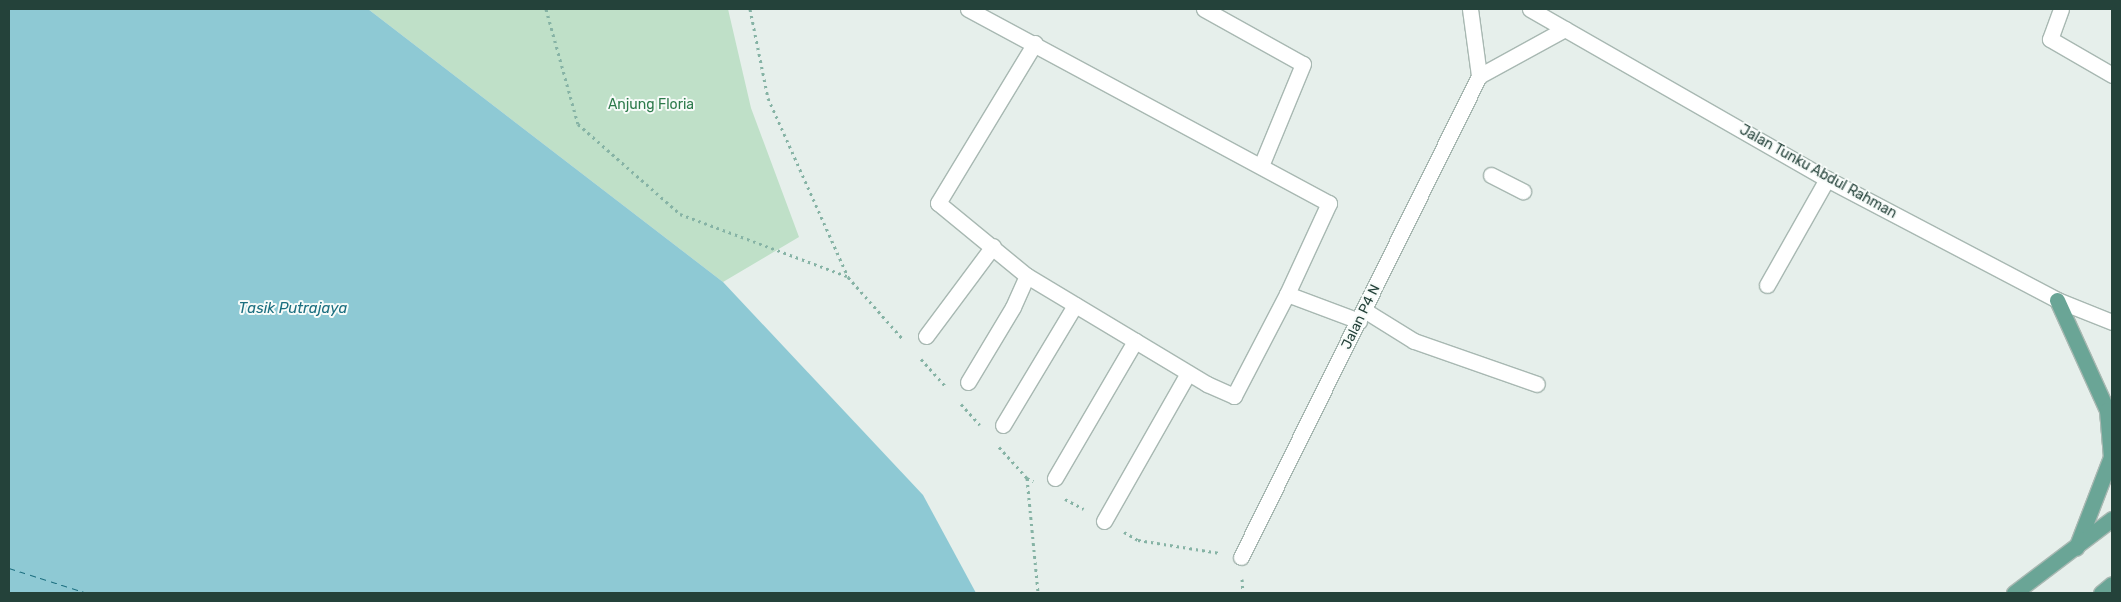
<!DOCTYPE html>
<html>
<head>
<meta charset="utf-8">
<style>
  body { margin:0 }
  #map { position:relative; width:2121px; height:602px; overflow:hidden; background:#e6efeb; font-family:Rubik,sans-serif }
  div>[style] { position:absolute }
  [style*='--x'] { left:calc(var(--x)*1px); top:calc(var(--y)*1px); width:calc(var(--w)*1px); rotate:calc(var(--a)*1deg) }
  .green>* { inset:0; background:#bfe0c8 }
  .water>* { inset:0; background:#8ec9d4 }
  .ferry>* { height:1px; margin-top:-0.5px; transform-origin:0; background:repeating-linear-gradient(90deg,#1c6f80 0 6px,transparent 0 11px) }
  .path>* { height:3px; margin-top:-1.5px; transform-origin:0; background:repeating-linear-gradient(90deg,#86b3a5 0 2.5px,transparent 0 6.5px) }
  .roads { filter:drop-shadow(1px 0 #a8b8b2) drop-shadow(-1px 0 #a8b8b2) drop-shadow(0 1px #a8b8b2) drop-shadow(0 -1px #a8b8b2) }
  .service>* { height:15px; margin:-7.5px; padding:0 7.5px; transform-origin:7.5px; border-radius:7.5px; background:#fff }
  .minor>* { height:15px; margin:-7.5px; padding:0 7.5px; transform-origin:7.5px; border-radius:7.5px; background:#fff }
  .tertiary>* { height:15px; margin:-7.5px; padding:0 7.5px; transform-origin:7.5px; border-radius:7.5px; background:#fff }
  .primary>* { height:15px; margin:-7.5px; padding:0 7.5px; transform-origin:7.5px; border-radius:7.5px; background:#6aa596 }
  span { translate:-50% -50%; white-space:nowrap; text-align:center; line-height:1.15; -webkit-text-stroke:4px #f7fbf9; paint-order:stroke }
  .park-label { font-size:14px; color:#2d7a4b }
  .street-label { font-size:14px; color:#24423a }
  .water-label { font-size:15px; color:#1c6f80; font-style:italic }
  .frame { position:absolute; inset:0; border:10px solid #24423a; pointer-events:none }
</style>
</head>
<body>
<div id="map">
  <div class="green">
    <i style="clip-path:polygon(368px 9px,728px 9px,751px 108px,799px 237px,723px 282px)"></i>
  </div>
  <div class="water">
    <i style="clip-path:polygon(9px 9px,368px 9px,723px 282px,923px 495px,976px 593px,9px 593px)"></i>
  </div>
  <div class="ferry">
    <i style="--x:9;--y:568;--w:82;--a:17.8"></i>
  </div>
  <div class="path">
    <i style="--x:546;--y:9;--w:119;--a:74.5"></i>
    <i style="--x:578;--y:124;--w:136;--a:41.4"></i>
    <i style="--x:680;--y:214;--w:178;--a:20.4"></i>
    <i style="--x:750;--y:9;--w:91;--a:78.6"></i>
    <i style="--x:768;--y:98;--w:196;--a:65.9"></i>
    <i style="--x:848;--y:277;--w:81;--a:48.5"></i>
    <i style="--x:921;--y:359;--w:36;--a:48"></i>
    <i style="--x:961;--y:404;--w:28;--a:48"></i>
    <i style="--x:999;--y:447;--w:42;--a:47.9"></i>
    <i style="--x:1027;--y:478;--w:7;--a:27"></i>
    <i style="--x:1027;--y:478;--w:116;--a:84.5"></i>
    <i style="--x:1065;--y:499;--w:21;--a:28"></i>
    <i style="--x:1124;--y:532;--w:16;--a:30"></i>
    <i style="--x:1138;--y:540;--w:83;--a:9"></i>
    <i style="--x:1242;--y:579;--w:14;--a:86"></i>
  </div>
  <div class="roads">
    <div class="service">
      <i style="--x:968;--y:9;--w:410;--a:28.3"></i>
      <i style="--x:1329;--y:203;--w:100;--a:114.8"></i>
      <i style="--x:1287;--y:294;--w:115;--a:117.5"></i>
      <i style="--x:1234;--y:396;--w:30;--a:-156"></i>
      <i style="--x:1207;--y:384;--w:210;--a:-149"></i>
      <i style="--x:1204;--y:9;--w:113;--a:29.1"></i>
      <i style="--x:1303;--y:64;--w:110;--a:112.4"></i>
      <i style="--x:2061;--y:9;--w:32;--a:110"></i>
      <i style="--x:2050;--y:39;--w:72;--a:30.1"></i>
      <i style="--x:1491;--y:175;--w:36;--a:27"></i>
      <i style="--x:1767;--y:285;--w:122;--a:-60.5"></i>
      <i style="--x:1287;--y:294;--w:77;--a:20.6"></i>
      <i style="--x:1364;--y:310;--w:59;--a:31.8"></i>
      <i style="--x:1414;--y:341;--w:130;--a:19.3"></i>
      <i style="--x:926;--y:336;--w:112;--a:-53.3"></i>
      <i style="--x:968;--y:382;--w:87;--a:-59"></i>
      <i style="--x:1013;--y:307;--w:34;--a:-66"></i>
      <i style="--x:1027;--y:276;--w:115;--a:-140.6"></i>
      <i style="--x:938;--y:203;--w:187;--a:-58.8"></i>
      <i style="--x:1003;--y:425;--w:140;--a:-59"></i>
      <i style="--x:1055;--y:478;--w:159;--a:-59.7"></i>
      <i style="--x:1104;--y:521;--w:170;--a:-60.4"></i>
    </div>
    <div class="minor">
      <i style="--x:1470;--y:9;--w:68;--a:82.3"></i>
      <i style="--x:1241;--y:557;--w:537;--a:-63.67"></i>
      <i style="--x:1479;--y:76;--w:98;--a:-28.7"></i>
    </div>
    <div class="tertiary">
      <i style="--x:1530;--y:9;--w:342;--a:29.8"></i>
      <i style="--x:1827;--y:179;--w:260;--a:27.7"></i>
      <i style="--x:2057;--y:300;--w:59;--a:21.8"></i>
    </div>
    <div class="primary">
      <i style="--x:2057;--y:300;--w:121;--a:65.6"></i>
      <i style="--x:2107;--y:410;--w:47;--a:85.1"></i>
      <i style="--x:2111;--y:457;--w:97;--a:111"></i>
      <i style="--x:2014;--y:593;--w:123;--a:-37.1"></i>
      <i style="--x:2101;--y:593;--w:14;--a:-39"></i>
    </div>
  </div>
  <div class="park-label">
    <span style="left:651px;top:105px">Anjung Floria</span>
  </div>
  <div class="street-label">
    <span style="left:1818px;top:172px;rotate:29deg">Jalan Tunku Abdul Rahman</span>
    <span style="left:1361px;top:317px;rotate:-64deg">Jalan P4 N</span>
  </div>
  <div class="water-label">
    <span style="left:293px;top:309px">Tasik Putrajaya</span>
  </div>
  <div class="frame"></div>
</div>
</body>
</html>
